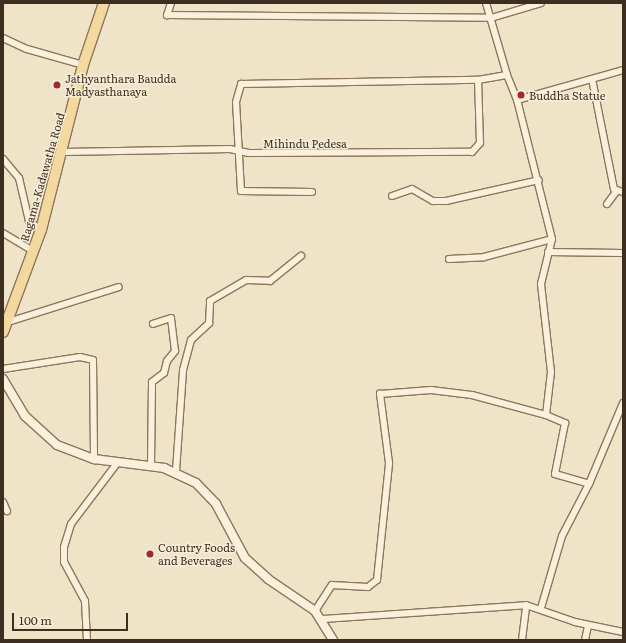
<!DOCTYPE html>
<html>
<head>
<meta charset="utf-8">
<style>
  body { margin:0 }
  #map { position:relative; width:626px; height:643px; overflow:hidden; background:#f0e4c8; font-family:Literata,serif }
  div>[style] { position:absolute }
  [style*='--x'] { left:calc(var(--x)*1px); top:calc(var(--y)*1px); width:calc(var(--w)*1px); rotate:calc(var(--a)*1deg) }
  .roads { filter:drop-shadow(1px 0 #8d765c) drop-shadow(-1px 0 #8d765c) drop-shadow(0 1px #8d765c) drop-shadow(0 -1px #8d765c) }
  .minor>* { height:6px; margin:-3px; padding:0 3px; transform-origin:3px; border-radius:3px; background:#faf1dc }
  .tertiary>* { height:8px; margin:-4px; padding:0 4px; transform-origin:4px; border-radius:4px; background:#faf1dc }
  .primary>* { height:10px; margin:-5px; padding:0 5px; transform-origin:5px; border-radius:5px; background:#f3d9a0 }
  .dots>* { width:11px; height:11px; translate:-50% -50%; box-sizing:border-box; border:2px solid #f7eed8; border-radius:50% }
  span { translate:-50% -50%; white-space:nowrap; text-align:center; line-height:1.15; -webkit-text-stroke:3px #f7eed8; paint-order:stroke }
  .poi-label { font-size:11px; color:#3d2e20 }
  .left { translate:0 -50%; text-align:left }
  .street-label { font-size:11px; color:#3d2e20 }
  .frame { position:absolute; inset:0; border:4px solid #3d2e20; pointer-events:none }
  .scale { position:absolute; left:12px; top:613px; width:116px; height:18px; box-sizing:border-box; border:2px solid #3d2e20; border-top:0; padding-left:5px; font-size:12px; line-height:14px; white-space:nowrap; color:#3d2e20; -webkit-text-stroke:3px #f7eed8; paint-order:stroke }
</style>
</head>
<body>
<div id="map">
  <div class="roads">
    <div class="minor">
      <i style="--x:171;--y:3;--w:13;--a:108"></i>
      <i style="--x:167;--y:15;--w:324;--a:0.5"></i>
      <i style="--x:491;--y:18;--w:52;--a:-16.7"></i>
      <i style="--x:486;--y:3;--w:75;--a:73.7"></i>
      <i style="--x:3;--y:38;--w:26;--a:25"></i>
      <i style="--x:27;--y:49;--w:58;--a:15.9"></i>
      <i style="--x:592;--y:79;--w:112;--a:78.7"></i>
      <i style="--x:614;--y:189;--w:9;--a:18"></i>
      <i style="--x:63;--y:152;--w:167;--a:-1"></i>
      <i style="--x:230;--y:149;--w:19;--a:12"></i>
      <i style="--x:249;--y:153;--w:223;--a:-0.3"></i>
      <i style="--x:472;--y:152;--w:12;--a:-48"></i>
      <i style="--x:480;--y:143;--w:63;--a:-91.8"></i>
      <i style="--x:3;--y:159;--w:25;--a:50"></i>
      <i style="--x:19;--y:178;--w:44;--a:76.9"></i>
      <i style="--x:29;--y:221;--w:15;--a:37"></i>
      <i style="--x:312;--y:192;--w:71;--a:-179.2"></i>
      <i style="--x:241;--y:191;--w:89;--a:-93.2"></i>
      <i style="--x:236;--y:102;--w:19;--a:-74"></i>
      <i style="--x:241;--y:84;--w:237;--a:-1"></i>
      <i style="--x:478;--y:80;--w:29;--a:-10"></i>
      <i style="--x:507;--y:75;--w:27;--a:68"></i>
      <i style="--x:517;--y:100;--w:110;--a:-15.8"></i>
      <i style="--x:392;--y:196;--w:21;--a:-19"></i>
      <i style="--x:412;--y:189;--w:24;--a:30"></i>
      <i style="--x:433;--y:201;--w:13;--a:0"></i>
      <i style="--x:446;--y:201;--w:95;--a:-12.7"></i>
      <i style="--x:607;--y:204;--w:15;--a:-53"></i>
      <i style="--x:3;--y:233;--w:35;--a:31"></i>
      <i style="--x:548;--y:252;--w:75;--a:0.8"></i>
      <i style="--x:449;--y:259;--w:35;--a:-3"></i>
      <i style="--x:484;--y:257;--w:70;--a:-14.8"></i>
      <i style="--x:8;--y:322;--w:116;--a:-17.5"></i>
      <i style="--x:3;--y:369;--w:78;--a:-8.9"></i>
      <i style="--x:80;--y:357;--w:13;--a:13"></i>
      <i style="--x:93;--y:360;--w:99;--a:89.4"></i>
      <i style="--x:546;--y:415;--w:21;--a:23"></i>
      <i style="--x:565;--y:423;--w:52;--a:101.1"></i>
      <i style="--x:555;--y:474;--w:35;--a:16"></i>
      <i style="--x:151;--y:465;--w:83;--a:-89.3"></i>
      <i style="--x:152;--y:382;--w:15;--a:-37"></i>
      <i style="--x:164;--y:373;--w:12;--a:-76"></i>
      <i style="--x:167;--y:361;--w:13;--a:-51"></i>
      <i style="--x:175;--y:351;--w:33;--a:-97"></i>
      <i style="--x:171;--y:318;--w:19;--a:162"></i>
      <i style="--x:176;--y:471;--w:101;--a:-86"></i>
      <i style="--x:183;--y:370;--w:31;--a:-75"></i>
      <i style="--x:191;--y:340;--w:25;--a:-43"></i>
      <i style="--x:209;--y:323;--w:22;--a:-87"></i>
      <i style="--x:210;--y:301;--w:42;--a:-30.3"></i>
      <i style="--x:246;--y:280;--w:24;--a:2"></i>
      <i style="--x:270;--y:281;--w:40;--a:-39"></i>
      <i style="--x:3;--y:502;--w:10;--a:66"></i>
      <i style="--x:541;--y:608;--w:75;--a:-73.7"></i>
      <i style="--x:562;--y:536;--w:59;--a:-62.6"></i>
      <i style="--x:589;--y:484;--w:88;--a:-67.2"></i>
      <i style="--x:315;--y:611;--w:31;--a:-57"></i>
      <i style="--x:332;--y:585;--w:36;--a:3"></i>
      <i style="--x:368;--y:587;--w:11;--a:-38"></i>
      <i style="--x:377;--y:580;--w:118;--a:-84.1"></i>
      <i style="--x:389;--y:463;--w:70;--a:-97.4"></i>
      <i style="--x:380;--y:394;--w:51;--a:-4.5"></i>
      <i style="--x:431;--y:390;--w:41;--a:7"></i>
      <i style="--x:472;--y:395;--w:77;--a:15.1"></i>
      <i style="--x:546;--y:415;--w:43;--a:-83.4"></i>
      <i style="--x:551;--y:372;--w:89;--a:-96.5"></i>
      <i style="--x:541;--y:284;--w:46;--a:-76.3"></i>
      <i style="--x:552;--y:239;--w:143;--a:-104.1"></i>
      <i style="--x:323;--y:619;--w:203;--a:-3.9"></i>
      <i style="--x:526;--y:605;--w:52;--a:19.1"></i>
      <i style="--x:575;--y:622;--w:49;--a:11.8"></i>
      <i style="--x:87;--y:640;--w:39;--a:-93"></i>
      <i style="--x:85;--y:601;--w:44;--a:-118.3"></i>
      <i style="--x:64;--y:562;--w:15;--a:-90"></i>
      <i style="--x:64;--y:547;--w:24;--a:-73"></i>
      <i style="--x:71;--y:524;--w:78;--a:-52.8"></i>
      <i style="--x:522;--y:640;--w:35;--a:-83"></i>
      <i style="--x:585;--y:640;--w:14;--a:-78"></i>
    </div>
    <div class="tertiary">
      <i style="--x:3;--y:379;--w:43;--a:59.3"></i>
      <i style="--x:25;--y:416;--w:43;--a:42.2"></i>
      <i style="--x:57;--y:445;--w:40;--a:21"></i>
      <i style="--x:94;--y:459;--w:71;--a:7.3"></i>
      <i style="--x:164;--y:468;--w:35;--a:25"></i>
      <i style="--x:196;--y:483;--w:29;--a:46"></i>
      <i style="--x:216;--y:504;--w:61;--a:61.8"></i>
      <i style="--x:245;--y:558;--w:31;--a:42"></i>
      <i style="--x:268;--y:579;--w:57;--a:34.2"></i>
      <i style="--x:315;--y:611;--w:34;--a:58"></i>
    </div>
    <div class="primary">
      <i style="--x:3;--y:332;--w:109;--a:-69.6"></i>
      <i style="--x:41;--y:230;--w:170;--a:-75.7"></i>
      <i style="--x:83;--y:65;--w:65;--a:-71.3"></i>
    </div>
  </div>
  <div class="dots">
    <i style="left:57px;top:85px;background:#9e2a2b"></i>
    <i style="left:521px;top:95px;background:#9e2a2b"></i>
    <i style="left:150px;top:554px;background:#9e2a2b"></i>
  </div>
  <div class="poi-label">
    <span class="left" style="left:65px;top:85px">Jathyanthara Baudda<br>Madyasthanaya</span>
    <span class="left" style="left:529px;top:95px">Buddha Statue</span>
    <span class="left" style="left:158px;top:554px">Country Foods<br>and Beverages</span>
  </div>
  <div class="street-label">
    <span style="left:305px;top:143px">Mihindu Pedesa</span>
    <span style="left:42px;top:177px;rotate:-74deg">Ragama-Kadawatha Road</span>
  </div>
  <div class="frame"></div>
  <div class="scale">100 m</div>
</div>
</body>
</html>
